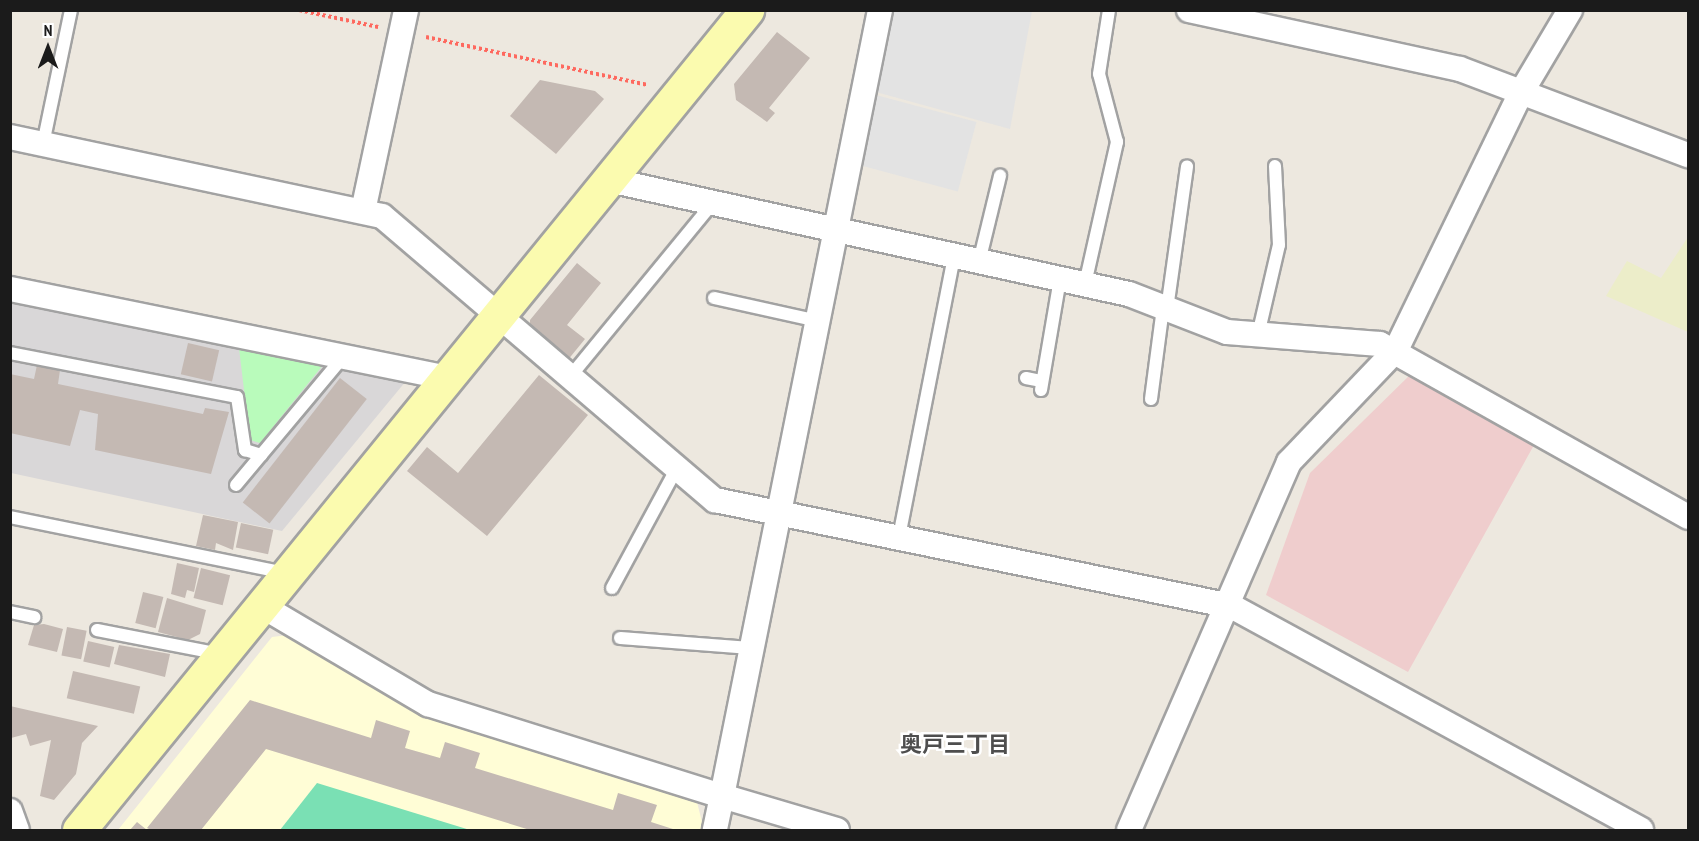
<!DOCTYPE html>
<html>
<head>
<meta charset="utf-8">
<style>
  body { margin:0 }
  #map { position:relative; width:1699px; height:841px; overflow:hidden; background:#ede8df; font-family:"PT Sans Narrow","Noto Sans JP",sans-serif }
  div>[style] { position:absolute }
  [style*='--x'] { left:calc(var(--x)*1px); top:calc(var(--y)*1px); width:calc(var(--w)*1px); rotate:calc(var(--a)*1deg) }
  .residential>* { inset:0; background:#d9d7d8 }
  .commercial>* { inset:0; background:#efcdcd }
  .education>* { inset:0; background:#fffdd6 }
  .farmland>* { inset:0; background:#ecedc9 }
  .park>* { inset:0; background:#b9fbbb }
  .pitch>* { inset:0; background:#7ae0b4 }
  .parking>* { inset:0; background:#e3e3e3; transform-origin:0 0 }
  .building>* { inset:0; background:#c4b9b3; transform-origin:0 0 }
  .path>* { height:4px; margin-top:-2px; transform-origin:0; background:repeating-linear-gradient(90deg,#fe695f 0 3px,transparent 0 6px) }
  .roads { filter:drop-shadow(2px 0 #a2a2a2) drop-shadow(-2px 0 #a2a2a2) drop-shadow(0 2px #a2a2a2) drop-shadow(0 -2px #a2a2a2) }
  .lane>* { height:12px; margin:-6px; padding:0 6px; transform-origin:6px; border-radius:6px; background:#fff }
  .street>* { height:24px; margin:-12px; padding:0 12px; transform-origin:12px; border-radius:12px; background:#fff }
  .secondary>* { height:33px; margin:-16.5px; padding:0 16.5px; transform-origin:16.5px; border-radius:16.5px; background:#fbfbaf }
  span { translate:-50% -50%; white-space:nowrap; text-align:center; line-height:1.15; -webkit-text-stroke:5px #fff; paint-order:stroke }
  .neighbourhood-label { font-size:22px; color:#4e4e4e; font-weight:700 }
  .frame { position:absolute; inset:0; border:12px solid #1b1b1b; pointer-events:none }
  .north { position:absolute; left:18px; top:18px; width:60px; height:60px; -webkit-text-stroke:4px #fff; paint-order:stroke; rotate:0deg; font-size:16px; font-weight:700; line-height:24px; text-align:center; color:#1b1b1b }
  .north::after { content:''; display:block; margin:auto; width:21px; height:27px; background:#1b1b1b; clip-path:polygon(50% 0,100% 100%,50% 72%,0 100%) }
</style>
</head>
<body>
<div id="map">
  <div class="residential">
    <i style="clip-path:polygon(11px 301px,406px 381px,282px 531px,11px 473px)"></i>
  </div>
  <div class="commercial">
    <i style="clip-path:polygon(1415px 370px,1534px 445px,1408px 672px,1266px 595px,1310px 473px)"></i>
  </div>
  <div class="education">
    <i style="clip-path:polygon(288px 635px,421px 711px,697px 802px,704px 830px,118px 830px,272px 637px)"></i>
  </div>
  <div class="farmland">
    <i style="clip-path:polygon(1688px 237px,1688px 332px,1606px 296px,1627px 261px,1661px 278px)"></i>
  </div>
  <div class="park">
    <i style="clip-path:polygon(239px 348px,323px 365px,260px 443px,250px 440px)"></i>
  </div>
  <div class="pitch">
    <i style="clip-path:polygon(317px 783px,470px 830px,280px 830px)"></i>
  </div>
  <div class="parking">
    <i style="clip-path:polygon(893px 11px,1032px 11px,1010px 129px,876px 92px)"></i>
    <i style="left:876px;top:95px;width:104px;height:72px;rotate:15deg"></i>
  </div>
  <div class="building">
    <i style="clip-path:polygon(777px 32px,810px 58px,769px 108px,775px 113px,767px 122px,736px 100px,734px 84px)"></i>
    <i style="clip-path:polygon(540px 80px,595px 91px,604px 99px,556px 154px,510px 116px)"></i>
    <i style="clip-path:polygon(577px 263px,601px 283px,567px 325px,585px 339px,567px 361px,530px 331px,530px 320px)"></i>
    <i style="left:188px;top:343px;width:32px;height:32px;rotate:13deg"></i>
    <i style="clip-path:polygon(37px 365px,60px 370px,58px 384px,203px 414px,205px 408px,229px 412px,211px 474px,95px 450px,98px 414px,80px 410px,70px 446px,10px 433px,10px 374px,34px 379px)"></i>
    <i style="clip-path:polygon(539px 375px,588px 415px,487px 536px,407px 471px,427px 447px,458px 473px)"></i>
    <i style="left:340px;top:378px;width:34px;height:158px;rotate:38deg"></i>
    <i style="clip-path:polygon(203px 515px,238px 522px,233px 550px,216px 543px,215px 550px,196px 546px)"></i>
    <i style="left:241px;top:523px;width:33px;height:25px;rotate:12deg"></i>
    <i style="clip-path:polygon(177px 563px,199px 568px,194px 592px,187px 590px,185px 598px,171px 594px)"></i>
    <i style="left:201px;top:568px;width:30px;height:31px;rotate:14deg"></i>
    <i style="left:143px;top:592px;width:21px;height:32px;rotate:14deg"></i>
    <i style="clip-path:polygon(167px 598px,206px 610px,200px 634px,188px 640px,158px 632px)"></i>
    <i style="clip-path:polygon(44px 624px,63px 629px,57px 652px,28px 645px,34px 625px)"></i>
    <i style="left:67px;top:627px;width:20px;height:29px;rotate:11deg"></i>
    <i style="left:88px;top:641px;width:27px;height:21px;rotate:13deg"></i>
    <i style="clip-path:polygon(119px 645px,170px 654px,165px 677px,114px 664px)"></i>
    <i style="left:73px;top:671px;width:69px;height:28px;rotate:13deg"></i>
    <i style="clip-path:polygon(250px 700px,371px 738px,376px 720px,410px 731px,405px 748px,440px 758px,445px 742px,480px 753px,475px 768px,613px 810px,618px 793px,657px 805px,651px 822px,676px 830px,530px 830px,266px 749px,201px 830px,151px 830px,147px 828px)"></i>
    <i style="clip-path:polygon(10px 706px,98px 726px,82px 743px,76px 774px,54px 800px,40px 796px,51px 740px,30px 746px,26px 734px,11px 738px)"></i>
    <i style="clip-path:polygon(137px 822px,147px 830px,130px 830px)"></i>
  </div>
  <div class="path">
    <i style="--x:299;--y:10;--w:81;--a:12.1"></i>
    <i style="--x:426;--y:37;--w:227;--a:12.2"></i>
  </div>
  <div class="roads">
    <div class="lane">
      <i style="--x:43;--y:144;--w:137;--a:-78.2"></i>
      <i style="--x:979;--y:262;--w:89;--a:-76.3"></i>
      <i style="--x:1085;--y:284;--w:146;--a:-77.3"></i>
      <i style="--x:1117;--y:142;--w:70;--a:-104.8"></i>
      <i style="--x:1099;--y:74;--w:65;--a:-81.1"></i>
      <i style="--x:714;--y:298;--w:107;--a:12.5"></i>
      <i style="--x:1167;--y:309;--w:144;--a:-82"></i>
      <i style="--x:1258;--y:335;--w:92;--a:-76.9"></i>
      <i style="--x:1279;--y:245;--w:79;--a:-92.9"></i>
      <i style="--x:10;--y:353;--w:231;--a:11"></i>
      <i style="--x:237;--y:397;--w:54;--a:81.4"></i>
      <i style="--x:245;--y:450;--w:17;--a:17"></i>
      <i style="--x:569;--y:378;--w:225;--a:-50.6"></i>
      <i style="--x:1026;--y:378;--w:16;--a:11"></i>
      <i style="--x:1041;--y:390;--w:113;--a:-80.3"></i>
      <i style="--x:1151;--y:399;--w:92;--a:-82.5"></i>
      <i style="--x:236;--y:485;--w:167;--a:-50.1"></i>
      <i style="--x:10;--y:517;--w:282;--a:11.5"></i>
      <i style="--x:899;--y:537;--w:285;--a:-78.9"></i>
      <i style="--x:612;--y:588;--w:136;--a:-61.6"></i>
      <i style="--x:10;--y:612;--w:25;--a:12"></i>
      <i style="--x:97;--y:630;--w:125;--a:11"></i>
      <i style="--x:620;--y:638;--w:131;--a:4.4"></i>
    </div>
    <div class="street">
      <i style="--x:1189;--y:10;--w:277;--a:12.3"></i>
      <i style="--x:1460;--y:69;--w:244;--a:20.7"></i>
      <i style="--x:10;--y:137;--w:380;--a:12"></i>
      <i style="--x:382;--y:216;--w:438;--a:40.5"></i>
      <i style="--x:715;--y:500;--w:527;--a:11.61"></i>
      <i style="--x:1231;--y:606;--w:467;--a:28.6"></i>
      <i style="--x:609;--y:180;--w:532;--a:12.37"></i>
      <i style="--x:1129;--y:294;--w:105;--a:21.2"></i>
      <i style="--x:1227;--y:332;--w:153;--a:4.5"></i>
      <i style="--x:1380;--y:344;--w:353;--a:29.3"></i>
      <i style="--x:363;--y:211;--w:206;--a:-77.9"></i>
      <i style="--x:10;--y:289;--w:445;--a:11.5"></i>
      <i style="--x:262;--y:606;--w:193;--a:30.6"></i>
      <i style="--x:428;--y:704;--w:308;--a:17.4"></i>
      <i style="--x:722;--y:796;--w:35;--a:102"></i>
      <i style="--x:10;--y:811;--w:20;--a:70"></i>
      <i style="--x:837;--y:830;--w:120;--a:-163.5"></i>
      <i style="--x:722;--y:796;--w:802;--a:-78.63"></i>
      <i style="--x:1129;--y:830;--w:401;--a:-66.5"></i>
      <i style="--x:1289;--y:462;--w:155;--a:-46.3"></i>
      <i style="--x:1396;--y:350;--w:288;--a:-64.1"></i>
      <i style="--x:1522;--y:91;--w:94;--a:-59.3"></i>
    </div>
    <div class="secondary">
      <i style="--x:79;--y:830;--w:1058;--a:-50.83"></i>
    </div>
  </div>
  <div class="neighbourhood-label">
    <span style="left:955px;top:745px">奥戸三丁目</span>
  </div>
  <div class="frame"></div>
  <div class="north">N</div>
</div>
</body>
</html>
